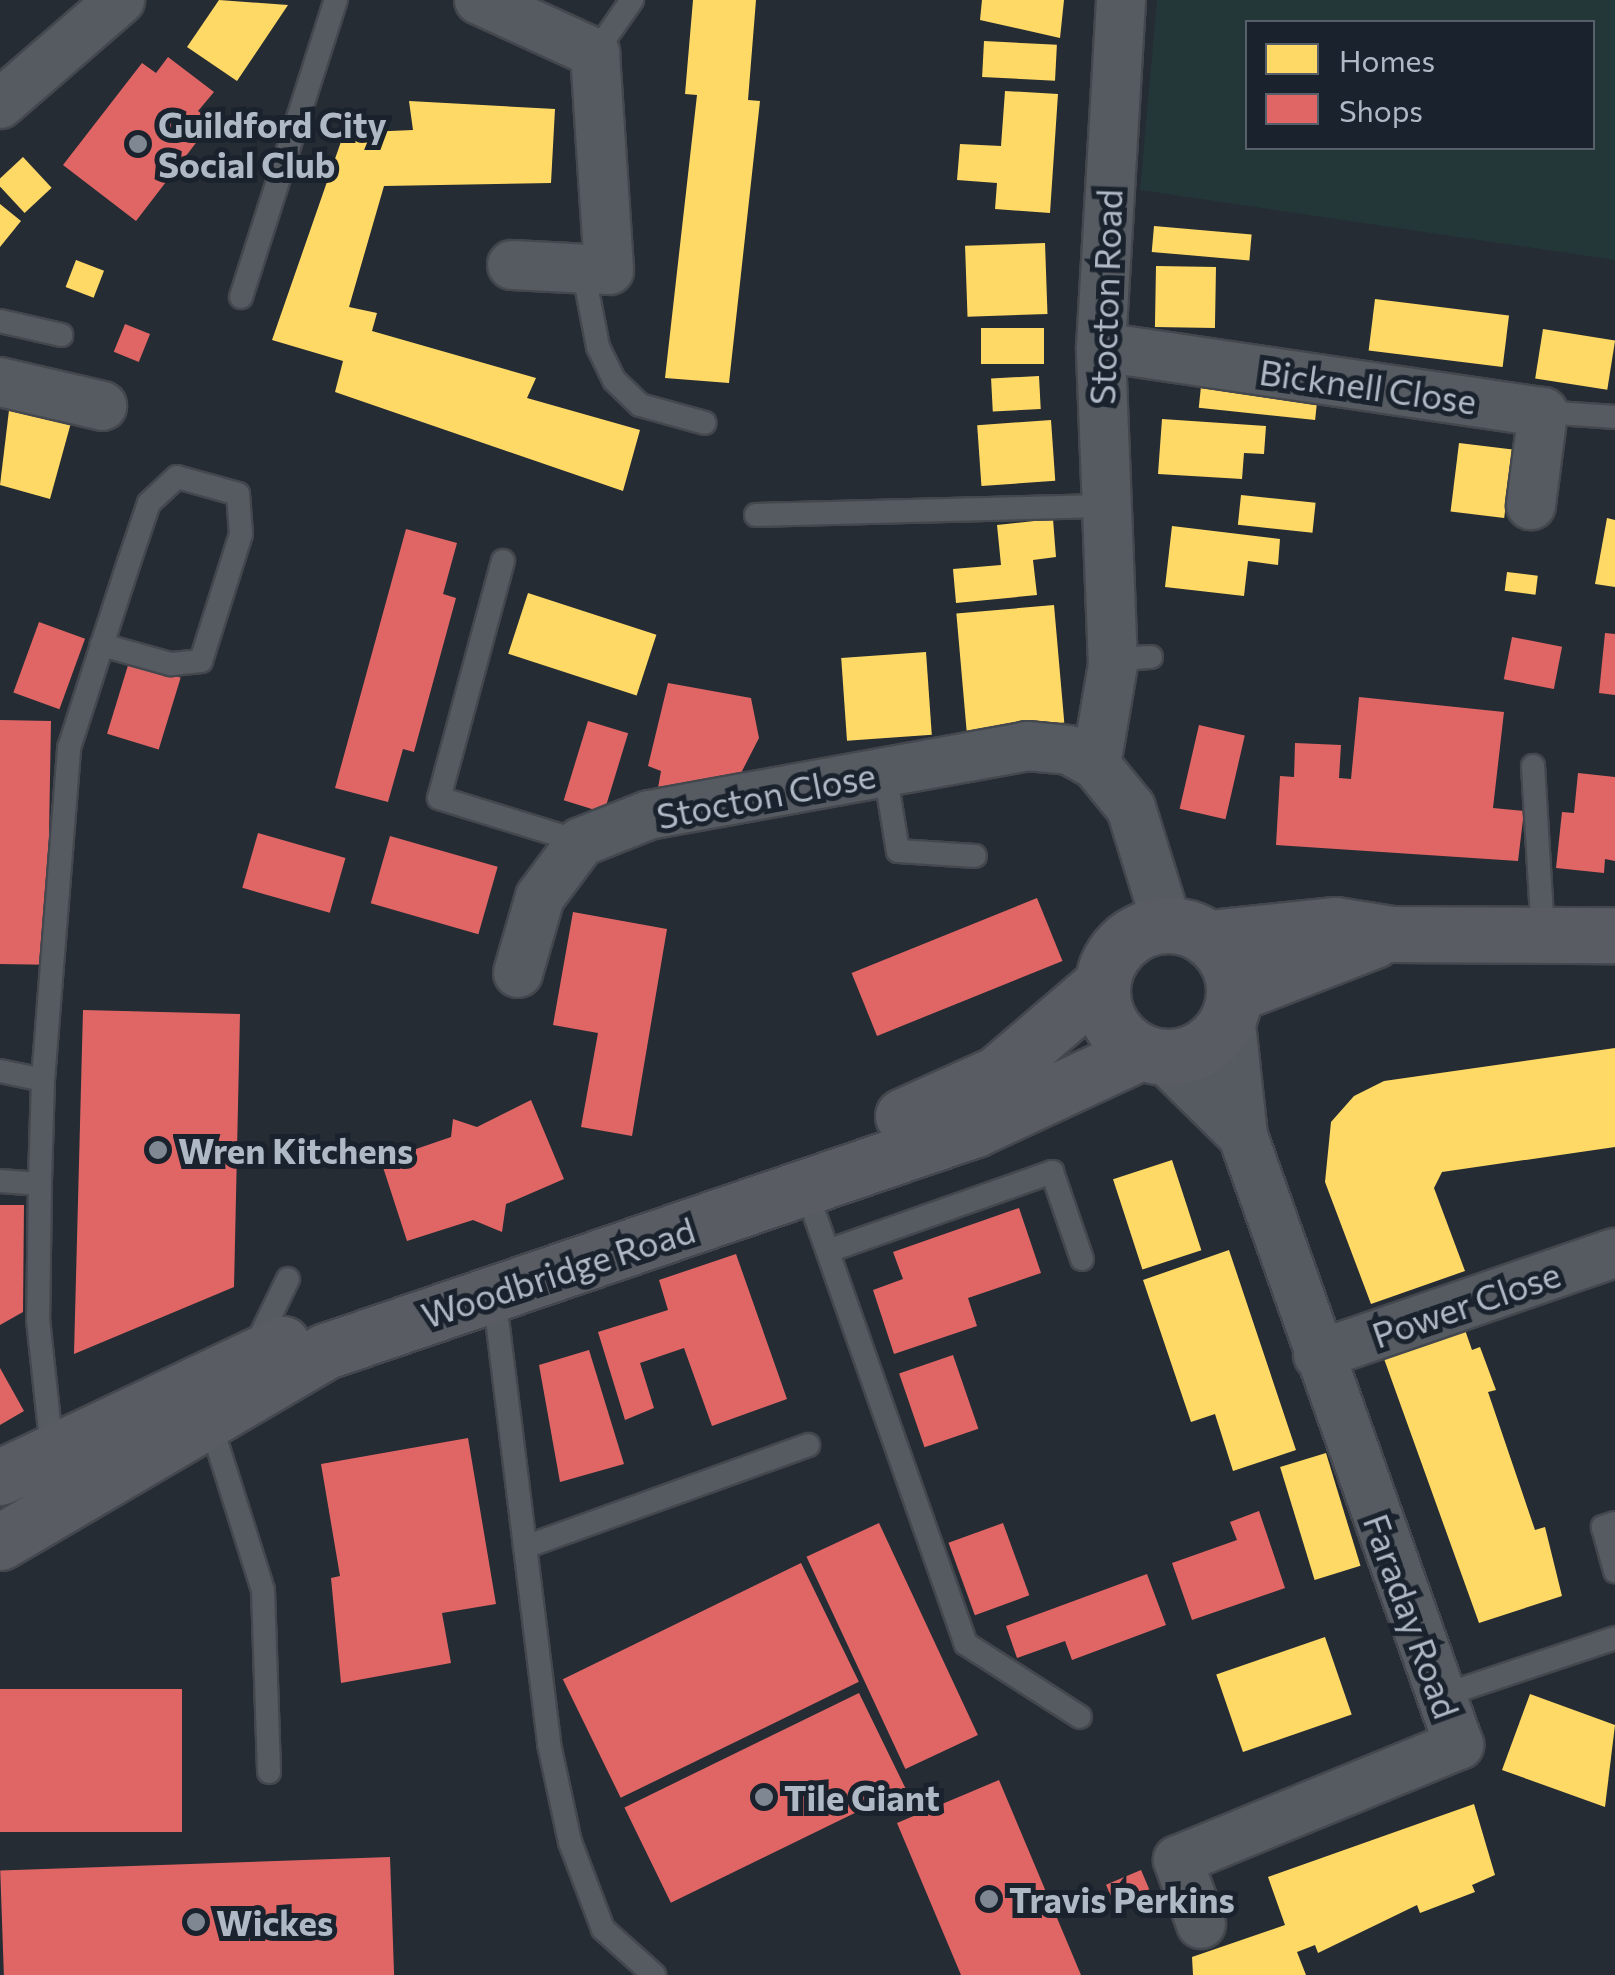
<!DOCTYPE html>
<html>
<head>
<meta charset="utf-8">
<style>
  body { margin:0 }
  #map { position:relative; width:1615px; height:1975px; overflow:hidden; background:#262c33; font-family:Commissioner,sans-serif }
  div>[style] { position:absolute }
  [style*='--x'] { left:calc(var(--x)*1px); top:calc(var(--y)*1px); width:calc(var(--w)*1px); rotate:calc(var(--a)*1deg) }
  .green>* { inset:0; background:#233638 }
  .homes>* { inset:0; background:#ffd966; transform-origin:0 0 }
  .shops>* { inset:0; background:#e06666; transform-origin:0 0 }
  .roads { filter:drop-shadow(2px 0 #44484e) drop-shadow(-2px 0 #44484e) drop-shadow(0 2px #44484e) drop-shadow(0 -2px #44484e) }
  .lane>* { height:22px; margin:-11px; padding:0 11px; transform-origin:11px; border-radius:11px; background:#565b61 }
  .street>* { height:48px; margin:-24px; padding:0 24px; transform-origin:24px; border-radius:24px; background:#565b61 }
  .primary>* { height:55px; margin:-27.5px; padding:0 27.5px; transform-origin:27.5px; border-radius:27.5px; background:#595d63 }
  .primary>.ring { margin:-27.5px; padding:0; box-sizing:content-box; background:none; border:55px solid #595d63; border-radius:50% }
  .dots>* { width:28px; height:28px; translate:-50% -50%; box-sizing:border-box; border:5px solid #1a232d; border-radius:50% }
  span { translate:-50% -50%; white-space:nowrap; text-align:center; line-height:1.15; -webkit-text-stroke:10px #1a232d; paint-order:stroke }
  .poi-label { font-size:35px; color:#afb9c5; font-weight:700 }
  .left { translate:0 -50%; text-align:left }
  .street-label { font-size:35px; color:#afb9c5 }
  .legend { position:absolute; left:1245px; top:20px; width:350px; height:130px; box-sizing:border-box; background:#1a232d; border:2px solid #565f6a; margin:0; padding:12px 18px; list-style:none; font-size:30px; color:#afb9c5 }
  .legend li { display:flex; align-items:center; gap:20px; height:50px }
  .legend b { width:50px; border:2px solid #565f6a }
</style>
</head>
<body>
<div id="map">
  <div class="green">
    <i style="clip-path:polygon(evenodd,1157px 0,1615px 0,1615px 260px,1140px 190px,1157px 0,1592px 22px,1592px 148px,1248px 148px,1248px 22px,1592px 22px)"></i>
  </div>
  <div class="homes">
    <i style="clip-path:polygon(219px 0,288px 5px,237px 81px,187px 47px)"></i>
    <i style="clip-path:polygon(693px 0,756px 0,748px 100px,760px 101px,729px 383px,665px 378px,697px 95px,685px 94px)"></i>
    <i style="clip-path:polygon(982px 0,1064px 0,1060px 38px,980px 20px)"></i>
    <i style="left:984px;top:41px;width:73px;height:36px;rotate:3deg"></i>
    <i style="clip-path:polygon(1005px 91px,1058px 94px,1050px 213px,995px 209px,997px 183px,957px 180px,960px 144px,1001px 146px)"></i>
    <i style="clip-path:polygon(409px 101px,555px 109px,551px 183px,384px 186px,349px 307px,377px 313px,372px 331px,536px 378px,527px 398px,640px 430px,623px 491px,335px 392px,343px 361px,272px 340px,344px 133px,413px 130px)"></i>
    <i style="left:23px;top:157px;width:42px;height:37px;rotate:47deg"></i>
    <i style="clip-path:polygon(0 204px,21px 221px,0 247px)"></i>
    <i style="left:1154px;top:226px;width:98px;height:26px;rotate:5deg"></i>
    <i style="left:1045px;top:243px;width:71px;height:80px;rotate:88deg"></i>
    <i style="left:76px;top:260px;width:30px;height:29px;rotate:21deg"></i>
    <i style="left:1156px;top:266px;width:60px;height:61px;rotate:1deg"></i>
    <i style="left:1375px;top:299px;width:135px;height:52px;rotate:7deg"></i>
    <i style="left:1044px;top:328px;width:36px;height:63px;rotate:90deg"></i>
    <i style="left:1543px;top:329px;width:73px;height:50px;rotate:9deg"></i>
    <i style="left:1039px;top:376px;width:33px;height:48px;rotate:87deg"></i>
    <i style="left:1202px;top:377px;width:117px;height:31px;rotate:6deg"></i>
    <i style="clip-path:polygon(10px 402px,72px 419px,50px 499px,0 485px)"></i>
    <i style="clip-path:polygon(1162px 419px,1266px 426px,1264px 454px,1244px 453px,1242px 479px,1158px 474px)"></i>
    <i style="left:1051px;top:420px;width:61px;height:74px;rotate:86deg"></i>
    <i style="left:1459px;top:443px;width:54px;height:69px;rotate:7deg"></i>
    <i style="left:1241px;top:495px;width:75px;height:30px;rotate:6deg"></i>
    <i style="clip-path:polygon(1607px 518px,1615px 520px,1615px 587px,1595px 584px)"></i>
    <i style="clip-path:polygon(1053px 519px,1056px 557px,1033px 560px,1037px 595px,956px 603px,953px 569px,1001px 565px,997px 525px)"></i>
    <i style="clip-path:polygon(1172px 526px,1280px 539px,1278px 565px,1248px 561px,1244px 596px,1165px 587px)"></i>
    <i style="left:1507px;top:572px;width:31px;height:19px;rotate:7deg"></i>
    <i style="left:528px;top:593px;width:135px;height:64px;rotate:18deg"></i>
    <i style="left:1054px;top:605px;width:118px;height:98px;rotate:85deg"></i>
    <i style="left:926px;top:652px;width:83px;height:85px;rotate:86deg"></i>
    <i style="clip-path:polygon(1615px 1048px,1615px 1147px,1442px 1172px,1434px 1188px,1465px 1271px,1371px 1304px,1325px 1182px,1331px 1122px,1354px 1096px,1384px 1081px)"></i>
    <i style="left:1172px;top:1160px;width:95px;height:62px;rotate:72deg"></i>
    <i style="clip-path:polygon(1229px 1250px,1296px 1450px,1233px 1471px,1215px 1414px,1191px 1422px,1143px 1280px)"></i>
    <i style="clip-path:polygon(1464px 1327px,1472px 1350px,1480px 1347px,1496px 1390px,1488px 1392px,1535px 1530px,1545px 1527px,1562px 1596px,1479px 1623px,1383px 1356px)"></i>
    <i style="left:1326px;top:1453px;width:118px;height:48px;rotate:73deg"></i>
    <i style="left:1325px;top:1637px;width:82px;height:115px;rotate:71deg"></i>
    <i style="clip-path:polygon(1530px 1694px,1615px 1725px,1605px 1807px,1502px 1770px)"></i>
    <i style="clip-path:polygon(1474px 1804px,1495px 1875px,1472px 1885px,1475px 1892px,1420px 1913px,1417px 1905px,1318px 1953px,1315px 1945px,1297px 1952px,1306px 1975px,1193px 1975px,1192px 1957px,1285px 1925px,1268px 1877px)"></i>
  </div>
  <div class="shops">
    <i style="clip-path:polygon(168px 57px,214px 92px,198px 111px,212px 122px,136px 221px,63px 165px,142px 63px,156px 73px)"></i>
    <i style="left:125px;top:324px;width:27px;height:30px;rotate:22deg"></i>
    <i style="clip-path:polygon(406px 529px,457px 543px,443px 594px,456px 598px,414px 752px,403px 749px,388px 802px,335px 788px)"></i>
    <i style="left:39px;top:622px;width:49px;height:75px;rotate:20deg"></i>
    <i style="clip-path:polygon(1605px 633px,1615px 634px,1615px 695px,1599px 693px)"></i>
    <i style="left:1512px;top:637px;width:51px;height:43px;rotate:11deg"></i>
    <i style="left:129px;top:662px;width:54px;height:75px;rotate:17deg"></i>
    <i style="clip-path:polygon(668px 683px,751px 698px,759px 738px,741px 773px,655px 805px,661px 771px,648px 766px)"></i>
    <i style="clip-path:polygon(1359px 697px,1504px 712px,1493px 808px,1524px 811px,1518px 861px,1276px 845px,1280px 776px,1294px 777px,1295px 743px,1341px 745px,1339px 778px,1351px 779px)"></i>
    <i style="left:0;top:720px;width:51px;height:244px;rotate:1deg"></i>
    <i style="left:588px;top:721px;width:42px;height:83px;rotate:17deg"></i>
    <i style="left:1199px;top:725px;width:47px;height:86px;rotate:13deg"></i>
    <i style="clip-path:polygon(1578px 773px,1615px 777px,1615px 861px,1605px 859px,1604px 873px,1556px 868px,1562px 812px,1574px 813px)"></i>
    <i style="left:258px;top:833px;width:91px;height:57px;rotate:16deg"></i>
    <i style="left:390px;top:836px;width:112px;height:70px;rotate:16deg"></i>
    <i style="left:1037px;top:898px;width:68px;height:200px;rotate:68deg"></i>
    <i style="clip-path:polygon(573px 912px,667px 929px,632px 1136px,581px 1127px,598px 1033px,553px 1025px)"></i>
    <i style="clip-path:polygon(83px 1010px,240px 1014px,234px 1287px,74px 1354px)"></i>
    <i style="clip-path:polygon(531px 1100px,564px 1179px,506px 1204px,502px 1232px,473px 1220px,407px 1241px,381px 1161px,451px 1137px,453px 1119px,477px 1127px)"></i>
    <i style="clip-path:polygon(0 1205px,24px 1205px,23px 1312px,0 1325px)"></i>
    <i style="clip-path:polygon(1019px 1208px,1041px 1273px,968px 1298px,977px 1326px,894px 1354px,873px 1290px,903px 1279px,893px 1252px)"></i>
    <i style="clip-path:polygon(736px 1254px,787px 1399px,712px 1426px,684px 1348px,640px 1363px,654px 1408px,625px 1420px,598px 1332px,668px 1310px,659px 1280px)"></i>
    <i style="clip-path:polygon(589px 1350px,624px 1464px,560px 1482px,539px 1365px)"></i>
    <i style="left:953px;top:1355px;width:78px;height:57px;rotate:71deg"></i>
    <i style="clip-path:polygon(0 1368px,24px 1411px,0 1425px)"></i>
    <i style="clip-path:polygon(468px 1438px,496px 1604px,442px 1613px,451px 1663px,341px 1683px,331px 1578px,340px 1576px,321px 1464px)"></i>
    <i style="clip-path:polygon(1259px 1511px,1285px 1588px,1192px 1620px,1172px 1563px,1237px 1540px,1230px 1522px)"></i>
    <i style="left:879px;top:1523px;width:234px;height:80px;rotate:65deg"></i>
    <i style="left:1003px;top:1523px;width:77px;height:58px;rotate:70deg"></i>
    <i style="left:801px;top:1563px;width:132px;height:265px;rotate:64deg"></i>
    <i style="clip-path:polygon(1147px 1574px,1166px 1625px,1072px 1660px,1065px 1641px,1017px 1658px,1006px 1626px)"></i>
    <i style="left:182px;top:1689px;width:143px;height:182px;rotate:90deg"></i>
    <i style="left:859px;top:1693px;width:106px;height:261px;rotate:64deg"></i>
    <i style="clip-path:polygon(999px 1780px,1081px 1975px,961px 1975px,897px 1823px)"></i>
    <i style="left:390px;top:1857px;width:118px;height:390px;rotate:88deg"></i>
    <i style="left:1141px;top:1870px;width:21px;height:38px;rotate:67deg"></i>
  </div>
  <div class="roads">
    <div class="lane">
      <i style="--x:595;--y:53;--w:65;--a:-55.1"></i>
      <i style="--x:583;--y:269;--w:79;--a:79.1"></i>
      <i style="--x:598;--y:347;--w:37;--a:64"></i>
      <i style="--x:614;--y:380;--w:36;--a:44"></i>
      <i style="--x:640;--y:405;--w:67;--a:15.5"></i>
      <i style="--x:241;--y:297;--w:312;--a:-72.3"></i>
      <i style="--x:0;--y:321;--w:63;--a:12.9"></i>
      <i style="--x:1543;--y:412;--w:72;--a:4"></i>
      <i style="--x:756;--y:515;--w:345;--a:-1.5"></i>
      <i style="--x:503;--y:561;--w:245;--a:105.1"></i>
      <i style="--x:439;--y:798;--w:149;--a:17.2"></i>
      <i style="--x:1113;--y:659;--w:38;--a:-3"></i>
      <i style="--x:1533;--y:766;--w:168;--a:86.6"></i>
      <i style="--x:885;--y:772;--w:80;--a:80.7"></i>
      <i style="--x:898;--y:851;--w:77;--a:3.7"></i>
      <i style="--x:0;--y:1071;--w:44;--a:11.8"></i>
      <i style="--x:43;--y:1080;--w:104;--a:91.7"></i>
      <i style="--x:43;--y:1080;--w:333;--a:-85.5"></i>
      <i style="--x:69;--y:748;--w:108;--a:-72.2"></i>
      <i style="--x:102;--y:645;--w:87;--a:-72"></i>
      <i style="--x:129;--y:562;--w:62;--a:-71.3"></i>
      <i style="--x:149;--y:503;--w:38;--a:-43"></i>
      <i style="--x:177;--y:477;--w:63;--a:15.6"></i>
      <i style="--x:238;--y:494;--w:40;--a:85.7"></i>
      <i style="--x:241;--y:534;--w:133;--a:107.5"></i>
      <i style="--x:201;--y:661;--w:31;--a:174"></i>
      <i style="--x:170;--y:664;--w:71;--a:-164.4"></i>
      <i style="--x:0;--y:1181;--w:40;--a:4.3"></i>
      <i style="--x:40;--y:1184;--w:135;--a:90.8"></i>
      <i style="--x:38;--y:1319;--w:132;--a:83.9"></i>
      <i style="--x:806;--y:1190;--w:481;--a:70.6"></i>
      <i style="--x:966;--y:1644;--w:135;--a:32.6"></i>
      <i style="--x:828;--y:1251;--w:238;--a:-19.4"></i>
      <i style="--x:1052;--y:1172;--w:92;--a:71"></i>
      <i style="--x:494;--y:1294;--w:453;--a:83"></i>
      <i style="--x:549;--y:1744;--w:100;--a:77.9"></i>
      <i style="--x:570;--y:1842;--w:93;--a:69.2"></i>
      <i style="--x:603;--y:1929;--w:69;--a:42"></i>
      <i style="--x:257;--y:1343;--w:71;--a:-64.2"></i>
      <i style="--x:210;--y:1422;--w:176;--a:72.5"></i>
      <i style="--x:263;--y:1590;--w:182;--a:88.1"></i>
      <i style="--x:1615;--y:1523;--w:13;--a:162"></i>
      <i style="--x:1603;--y:1527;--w:46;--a:74.7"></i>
      <i style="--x:525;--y:1547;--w:301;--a:-19.8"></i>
      <i style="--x:1441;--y:1696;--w:183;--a:-18.4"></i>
    </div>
    <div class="street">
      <i style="--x:479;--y:0;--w:128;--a:24.6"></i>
      <i style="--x:595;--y:53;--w:217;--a:86.3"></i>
      <i style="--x:609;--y:270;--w:97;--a:-177"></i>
      <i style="--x:0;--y:104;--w:159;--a:-40.9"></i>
      <i style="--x:1101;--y:347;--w:447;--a:8.4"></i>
      <i style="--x:1543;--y:412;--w:94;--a:97.4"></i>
      <i style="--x:0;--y:382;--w:105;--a:13.2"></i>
      <i style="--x:1096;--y:765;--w:101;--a:-80.4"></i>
      <i style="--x:1113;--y:665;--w:318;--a:-92.2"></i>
      <i style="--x:1101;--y:347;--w:348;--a:-86.7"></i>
      <i style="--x:518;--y:973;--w:79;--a:-73.9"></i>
      <i style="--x:540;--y:897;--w:69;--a:-53.3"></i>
      <i style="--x:581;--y:842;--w:73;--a:-21.7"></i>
      <i style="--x:649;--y:815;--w:384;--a:-10.3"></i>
      <i style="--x:1027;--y:746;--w:42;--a:5.4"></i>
      <i style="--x:1069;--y:750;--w:31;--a:29"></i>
      <i style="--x:1096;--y:765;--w:55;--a:50.9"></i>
      <i style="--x:1131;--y:808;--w:121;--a:72.8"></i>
      <i style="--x:1163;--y:1057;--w:112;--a:44.6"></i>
      <i style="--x:1318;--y:1355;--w:314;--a:-19"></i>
      <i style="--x:1201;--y:1924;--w:68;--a:-109.8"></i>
      <i style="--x:1178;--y:1860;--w:304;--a:-22.3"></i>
      <i style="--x:1459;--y:1745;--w:646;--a:-109.53"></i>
      <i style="--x:1243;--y:1136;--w:123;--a:-96.1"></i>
    </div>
    <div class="primary">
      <i class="ring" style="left:1102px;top:925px;width:77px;height:77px"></i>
      <i style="--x:1209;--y:938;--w:127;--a:-5.9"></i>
      <i style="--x:1335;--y:925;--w:57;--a:9.1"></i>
      <i style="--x:1391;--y:934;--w:224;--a:0.3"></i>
      <i style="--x:1234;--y:994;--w:150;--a:-21.1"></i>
      <i style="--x:903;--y:1116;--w:103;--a:-24.1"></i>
      <i style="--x:997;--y:1074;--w:138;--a:-40.6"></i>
      <i style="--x:0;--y:1477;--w:312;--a:-25.3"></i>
      <i style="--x:0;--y:1542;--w:378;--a:-30.4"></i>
      <i style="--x:326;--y:1351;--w:686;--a:-18.88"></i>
      <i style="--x:975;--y:1129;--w:183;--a:-24.9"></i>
    </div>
  </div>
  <div class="dots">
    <i style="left:138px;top:144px;background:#7f8892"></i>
    <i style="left:158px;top:1150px;background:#7f8892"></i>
    <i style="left:764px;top:1797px;background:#7f8892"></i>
    <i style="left:989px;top:1899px;background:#7f8892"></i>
    <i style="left:196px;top:1922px;background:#7f8892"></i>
  </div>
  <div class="poi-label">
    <span class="left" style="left:158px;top:144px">Guildford City<br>Social Club</span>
    <span class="left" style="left:178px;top:1150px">Wren Kitchens</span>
    <span class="left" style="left:784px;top:1797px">Tile Giant</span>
    <span class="left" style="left:1009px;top:1899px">Travis Perkins</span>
    <span class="left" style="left:216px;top:1922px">Wickes</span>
  </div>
  <div class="street-label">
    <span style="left:1105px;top:297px;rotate:-88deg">Stocton Road</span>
    <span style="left:1368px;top:386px;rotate:8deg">Bicknell Close</span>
    <span style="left:766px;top:795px;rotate:-11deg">Stocton Close</span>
    <span style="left:558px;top:1272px;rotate:-18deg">Woodbridge Road</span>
    <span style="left:1466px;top:1304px;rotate:-19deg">Power Close</span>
    <span style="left:1412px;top:1616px;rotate:70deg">Faraday Road</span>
  </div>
  <ul class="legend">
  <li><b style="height:28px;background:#ffd966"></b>Homes</li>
  <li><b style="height:28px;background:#e06666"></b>Shops</li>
  </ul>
</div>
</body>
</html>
